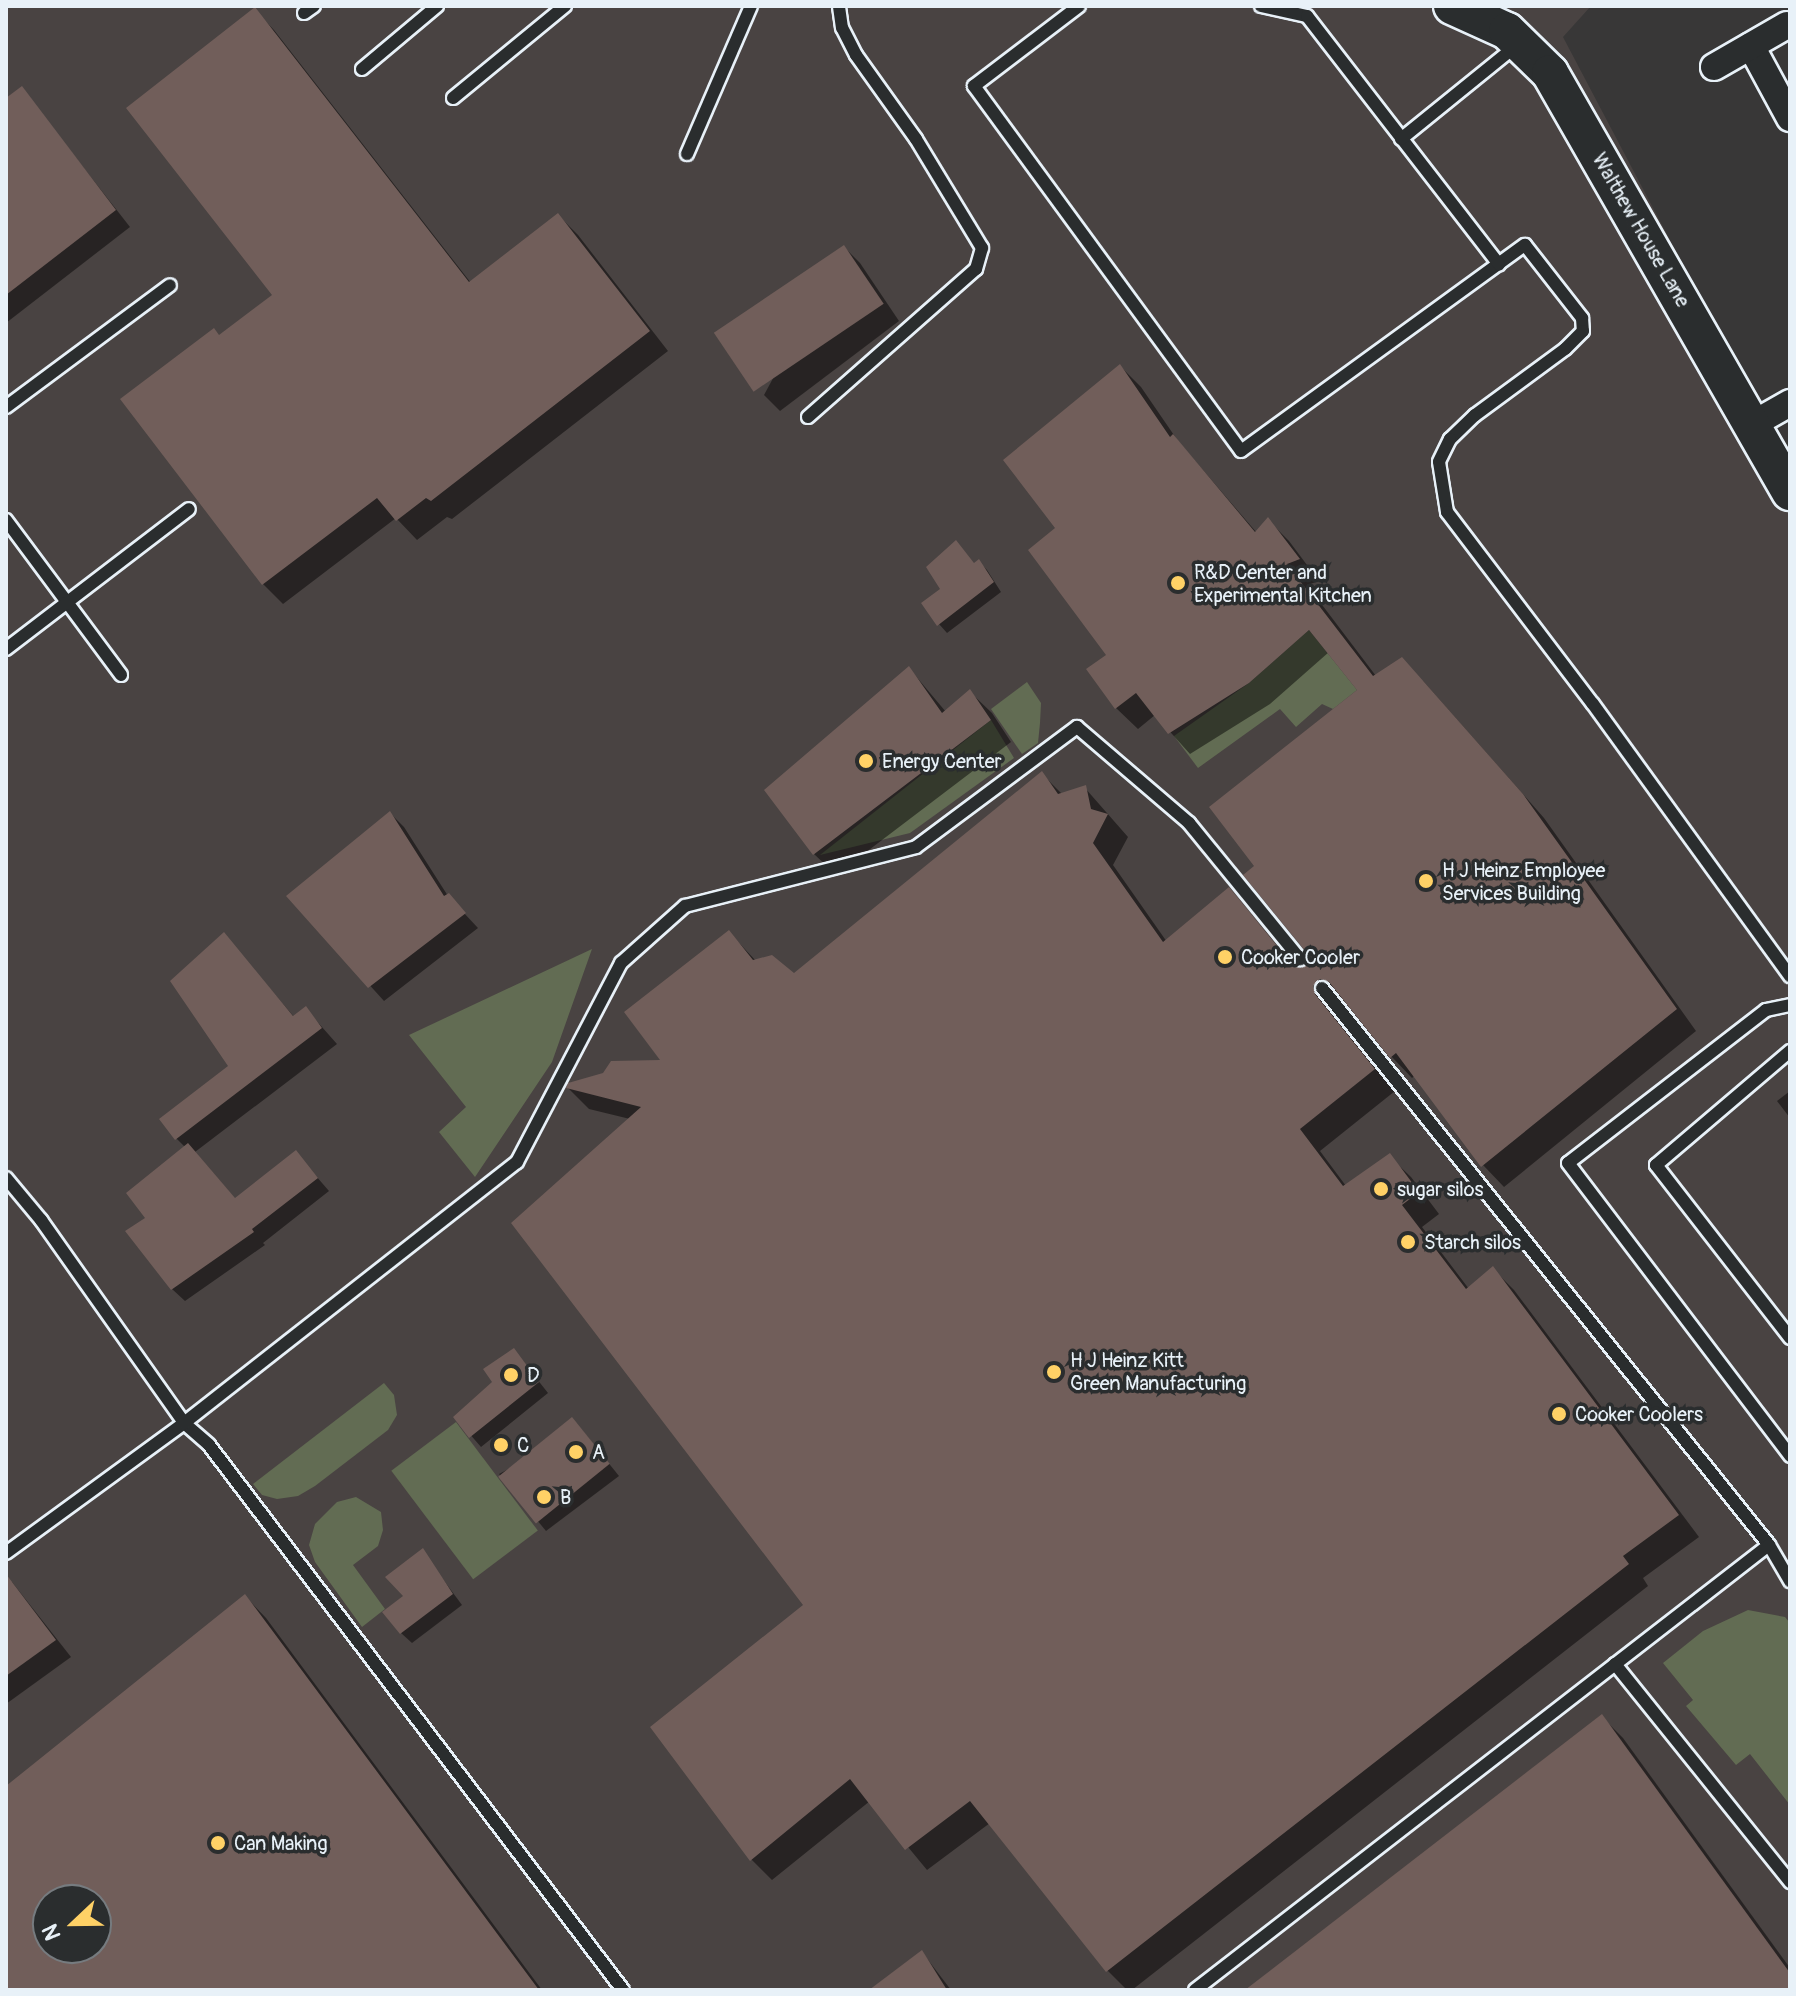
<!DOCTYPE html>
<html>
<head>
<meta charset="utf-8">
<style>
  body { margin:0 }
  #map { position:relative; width:1796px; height:1996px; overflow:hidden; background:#383737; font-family:Pangolin,sans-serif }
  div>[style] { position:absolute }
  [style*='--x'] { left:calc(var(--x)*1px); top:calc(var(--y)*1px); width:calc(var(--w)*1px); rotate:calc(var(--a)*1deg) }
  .built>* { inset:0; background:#494342 }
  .green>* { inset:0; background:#626c53; transform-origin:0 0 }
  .shadow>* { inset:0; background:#0007 }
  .building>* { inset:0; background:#715e5a; transform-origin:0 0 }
  .roads { filter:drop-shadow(2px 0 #e8f1f8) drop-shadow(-2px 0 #e8f1f8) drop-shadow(0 2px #e8f1f8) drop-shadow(0 -2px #e8f1f8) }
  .lane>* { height:12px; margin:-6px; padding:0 6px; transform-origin:6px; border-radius:6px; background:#2a2d2e }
  .street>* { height:26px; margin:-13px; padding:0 13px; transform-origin:13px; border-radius:13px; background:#2a2d2e }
  .secondary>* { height:36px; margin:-18px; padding:0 18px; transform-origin:18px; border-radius:18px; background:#2a2d2e }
  .dots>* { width:22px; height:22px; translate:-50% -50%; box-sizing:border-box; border:4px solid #2a2d2e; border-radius:50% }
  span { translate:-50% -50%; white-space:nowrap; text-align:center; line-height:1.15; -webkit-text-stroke:7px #2a2d2e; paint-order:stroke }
  .street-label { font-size:20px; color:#e8f1f8 }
  .poi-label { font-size:20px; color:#e8f1f8 }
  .left { translate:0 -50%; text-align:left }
  .frame { position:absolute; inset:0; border:8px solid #e8f1f8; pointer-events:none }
  .north { position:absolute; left:32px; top:1884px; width:80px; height:80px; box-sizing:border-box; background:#2a2d2e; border:2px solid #767b7f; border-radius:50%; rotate:248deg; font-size:22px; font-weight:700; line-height:32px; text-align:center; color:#e8f1f8 }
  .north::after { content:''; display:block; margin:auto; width:28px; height:36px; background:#ffd166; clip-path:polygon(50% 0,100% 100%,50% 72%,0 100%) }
</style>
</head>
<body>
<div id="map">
  <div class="built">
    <i style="clip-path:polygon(evenodd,6px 6px,1591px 6px,1563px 37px,1790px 468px,1790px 1990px,6px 1990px,6px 6px,48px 1900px,96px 1900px,96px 1948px,48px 1948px,48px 1900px)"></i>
  </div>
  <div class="green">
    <i style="clip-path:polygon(1309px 630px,1357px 690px,1333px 709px,1322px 704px,1296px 727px,1280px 709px,1198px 768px,1174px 736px,1249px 683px)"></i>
    <i style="clip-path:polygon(1027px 682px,1041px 703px,1040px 723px,1038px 743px,1022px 754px,991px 709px)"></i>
    <i style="clip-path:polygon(991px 720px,1014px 758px,910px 833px,820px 855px)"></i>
    <i style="clip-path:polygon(592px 949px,552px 1062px,475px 1177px,439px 1132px,466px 1107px,409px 1035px)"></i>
    <i style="clip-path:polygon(384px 1383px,394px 1395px,397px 1415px,388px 1430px,315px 1486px,298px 1496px,277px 1499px,262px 1495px,253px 1484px)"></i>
    <i style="left:456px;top:1422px;width:136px;height:81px;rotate:53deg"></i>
    <i style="clip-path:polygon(356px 1497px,381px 1512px,383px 1530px,378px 1546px,353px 1565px,385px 1609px,362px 1627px,315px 1562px,309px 1545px,315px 1524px,337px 1502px)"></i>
    <i style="clip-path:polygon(1748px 1610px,1785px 1617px,1790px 1623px,1790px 1805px,1750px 1754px,1736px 1765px,1686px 1706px,1693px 1700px,1663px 1663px,1703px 1631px)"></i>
  </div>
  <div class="shadow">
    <i style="clip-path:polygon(255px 10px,274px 30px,471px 283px,558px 215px,578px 235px,668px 351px,452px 519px,447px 517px,417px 540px,396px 518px,283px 604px,263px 584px,123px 399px,220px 337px,275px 295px)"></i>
    <i style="clip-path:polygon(22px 89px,130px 227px,6px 323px,6px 100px)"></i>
    <i style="clip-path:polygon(844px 247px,860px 263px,899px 321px,780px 411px,764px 395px)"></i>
    <i style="clip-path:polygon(1120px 366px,1141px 387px,1178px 441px,1257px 533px,1268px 520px,1289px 541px,1319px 581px,1307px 585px,1376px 676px,1423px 681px,1544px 818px,1696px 1031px,1504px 1187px,1483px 1165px,1415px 1075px,1412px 1078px,1391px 1056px,1346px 1001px,1342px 1000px,1334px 1007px,1336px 1017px,1395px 1091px,1320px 1151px,1346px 1186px,1389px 1156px,1411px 1177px,1439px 1214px,1422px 1227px,1469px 1289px,1493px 1269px,1514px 1290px,1699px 1537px,1643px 1578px,1648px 1586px,1132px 1990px,1127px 1990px,1108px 1971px,990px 1823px,927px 1870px,870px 1801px,772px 1880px,751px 1859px,806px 1606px,630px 1119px,589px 1109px,568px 1088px,664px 1062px,729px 932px,756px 961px,794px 975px,1042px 774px,1062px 794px,1085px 788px,1128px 837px,1113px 865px,1167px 942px,1229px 889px,1298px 969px,1310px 964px,1309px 952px,1257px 866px,1359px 691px,1329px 652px,1270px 704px,1190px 754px,1155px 715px,1138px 729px,1116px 708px,1109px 655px,1058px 528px)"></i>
    <i style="clip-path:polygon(956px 542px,975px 565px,979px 562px,987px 570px,1001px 592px,947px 633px,939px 624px)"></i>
    <i style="clip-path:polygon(909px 668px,946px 712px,970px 692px,992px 713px,1011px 742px,836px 875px,814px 854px)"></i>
    <i style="clip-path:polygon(390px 813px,404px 827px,448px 896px,478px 928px,384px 1001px,289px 896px)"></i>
    <i style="clip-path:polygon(224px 935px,295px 1018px,306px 1009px,337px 1044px,195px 1152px,236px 1200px,296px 1153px,329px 1191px,263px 1243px,265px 1245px,185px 1301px,172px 1289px,147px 1218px,186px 1148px,176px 1138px,230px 1067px)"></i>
    <i style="clip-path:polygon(1790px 1091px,1790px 1118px,1777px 1101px)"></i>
    <i style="clip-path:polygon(514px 1350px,548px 1393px,481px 1447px,455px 1417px,495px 1383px)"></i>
    <i style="clip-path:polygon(582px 1430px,619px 1476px,546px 1531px,499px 1474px)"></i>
    <i style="clip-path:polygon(422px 1551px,462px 1605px,412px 1643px,401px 1633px,406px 1597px)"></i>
    <i style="clip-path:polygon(12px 1582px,71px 1657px,6px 1704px,6px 1587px)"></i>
    <i style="clip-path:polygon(evenodd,245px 1596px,266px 1618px,542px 1990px,6px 1990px,6px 1788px,245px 1596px,48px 1900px,96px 1900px,96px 1948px,48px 1948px,48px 1900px)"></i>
    <i style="clip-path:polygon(1602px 1717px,1623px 1738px,1790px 1968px,1790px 1990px,1248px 1990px)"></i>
    <i style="clip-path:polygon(922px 1952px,951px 1990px,872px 1990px)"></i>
  </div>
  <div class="building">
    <i style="clip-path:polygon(255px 7px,469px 282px,558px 213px,650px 331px,431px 501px,426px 498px,396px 521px,377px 498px,262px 585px,120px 399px,214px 328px,219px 335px,272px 295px,126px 108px)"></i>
    <i style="clip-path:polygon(22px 86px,116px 210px,6px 295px,6px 98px)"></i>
    <i style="left:844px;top:245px;width:71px;height:157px;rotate:56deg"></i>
    <i style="clip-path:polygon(1120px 364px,1170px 437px,1173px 434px,1255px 532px,1268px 517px,1300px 559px,1287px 564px,1373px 676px,1402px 657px,1523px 794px,1677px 1009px,1481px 1167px,1396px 1053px,1390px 1058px,1329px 982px,1320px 979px,1313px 986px,1315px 994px,1375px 1069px,1300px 1129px,1343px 1186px,1390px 1153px,1419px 1192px,1402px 1205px,1466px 1289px,1493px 1266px,1679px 1515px,1623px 1556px,1629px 1564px,1106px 1972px,970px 1801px,905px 1850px,850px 1779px,750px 1861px,650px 1727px,803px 1605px,511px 1223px,641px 1107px,566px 1088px,568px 1083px,603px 1073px,611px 1061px,660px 1060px,624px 1012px,729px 930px,753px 960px,772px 955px,794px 973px,1042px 771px,1058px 794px,1086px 785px,1091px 809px,1108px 814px,1093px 843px,1163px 942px,1229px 887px,1293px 965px,1301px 968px,1308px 963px,1307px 953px,1243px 875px,1254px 866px,1209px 807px,1357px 690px,1309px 630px,1249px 683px,1168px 734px,1136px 693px,1115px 709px,1086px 669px,1106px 655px,1028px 550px,1055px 528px,1003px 460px)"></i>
    <i style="clip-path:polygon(956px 540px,974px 563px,979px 559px,994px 582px,937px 626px,921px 603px,940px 589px,926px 567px)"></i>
    <i style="clip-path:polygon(909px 666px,942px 713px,970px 689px,991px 720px,813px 855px,764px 790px)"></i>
    <i style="clip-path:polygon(390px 811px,444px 896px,449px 893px,466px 913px,368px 988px,286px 896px)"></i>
    <i style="clip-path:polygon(224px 932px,293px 1016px,306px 1006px,322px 1028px,175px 1140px,159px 1119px,228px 1066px,170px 981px)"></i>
    <i style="clip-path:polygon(188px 1143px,235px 1198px,296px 1150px,318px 1178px,252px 1229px,254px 1232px,171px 1290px,125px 1231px,145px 1218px,126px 1193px)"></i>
    <i style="clip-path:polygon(514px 1348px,539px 1382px,469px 1438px,453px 1417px,492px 1382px,483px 1369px)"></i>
    <i style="left:572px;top:1417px;width:60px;height:95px;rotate:51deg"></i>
    <i style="clip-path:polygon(423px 1548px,453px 1594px,400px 1634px,382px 1612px,403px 1596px,385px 1577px)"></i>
    <i style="clip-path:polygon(6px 1574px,56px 1640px,6px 1676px)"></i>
    <i style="clip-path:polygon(evenodd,245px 1594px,335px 1715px,539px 1990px,6px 1990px,6px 1786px,245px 1594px,48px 1900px,96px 1900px,96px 1948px,48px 1948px,48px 1900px)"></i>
    <i style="clip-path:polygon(1602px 1714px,1790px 1973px,1790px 1990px,1245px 1990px)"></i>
    <i style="clip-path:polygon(922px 1950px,947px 1990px,869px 1990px)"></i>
  </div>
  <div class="roads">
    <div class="lane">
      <i style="--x:1079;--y:6;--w:132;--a:142.7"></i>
      <i style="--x:974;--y:86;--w:452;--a:53.8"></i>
      <i style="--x:1241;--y:451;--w:351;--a:-36"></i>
      <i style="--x:1525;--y:245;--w:93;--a:52"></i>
      <i style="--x:1582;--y:318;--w:13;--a:86"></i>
      <i style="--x:1583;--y:331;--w:25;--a:135"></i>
      <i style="--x:1565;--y:349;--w:112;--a:143.7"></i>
      <i style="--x:1475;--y:415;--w:35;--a:136"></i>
      <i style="--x:1450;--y:439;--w:25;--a:116"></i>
      <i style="--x:1439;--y:462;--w:51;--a:80.9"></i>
      <i style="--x:1447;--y:512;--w:241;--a:52.8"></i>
      <i style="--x:1593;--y:704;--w:336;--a:54.1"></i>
      <i style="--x:1261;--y:6;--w:47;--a:12.3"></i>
      <i style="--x:1307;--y:16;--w:314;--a:52.3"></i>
      <i style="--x:304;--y:13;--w:12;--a:-35"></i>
      <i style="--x:362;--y:69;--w:98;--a:-40"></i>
      <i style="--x:453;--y:98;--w:145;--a:-39.4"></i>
      <i style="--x:1401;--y:139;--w:148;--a:-39"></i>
      <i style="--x:687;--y:154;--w:161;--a:-66.6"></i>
      <i style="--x:6;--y:407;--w:204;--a:-36.6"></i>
      <i style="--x:808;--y:417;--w:224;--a:-41.4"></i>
      <i style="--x:976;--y:269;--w:22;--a:-74"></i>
      <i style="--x:982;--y:248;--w:127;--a:-121.2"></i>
      <i style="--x:916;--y:139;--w:103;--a:-125.5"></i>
      <i style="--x:856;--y:55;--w:30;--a:-117"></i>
      <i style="--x:842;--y:28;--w:22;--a:-98"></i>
      <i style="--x:6;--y:520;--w:193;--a:53.4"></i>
      <i style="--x:6;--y:649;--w:230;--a:-37.4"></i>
      <i style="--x:1322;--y:988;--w:714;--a:51.25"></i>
      <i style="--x:1769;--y:1545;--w:42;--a:59.7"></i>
      <i style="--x:1790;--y:1005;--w:25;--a:168"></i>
      <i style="--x:1766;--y:1010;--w:250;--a:142.3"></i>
      <i style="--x:1568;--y:1163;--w:368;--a:52.8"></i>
      <i style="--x:1790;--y:1051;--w:176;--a:139.6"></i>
      <i style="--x:1656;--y:1165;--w:219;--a:52.2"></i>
      <i style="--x:6;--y:1178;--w:55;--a:50.2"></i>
      <i style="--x:41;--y:1220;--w:248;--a:54.8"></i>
      <i style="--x:184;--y:1423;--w:33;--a:41"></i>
      <i style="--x:209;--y:1445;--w:684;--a:52.78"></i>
      <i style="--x:6;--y:1553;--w:220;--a:-36.1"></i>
      <i style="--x:184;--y:1423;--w:423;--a:-38.1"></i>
      <i style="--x:517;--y:1162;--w:225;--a:-62.4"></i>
      <i style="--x:621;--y:963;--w:86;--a:-41.7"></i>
      <i style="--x:685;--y:906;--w:238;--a:-14.3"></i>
      <i style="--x:916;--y:847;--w:201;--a:-36.7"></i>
      <i style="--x:1077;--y:727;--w:148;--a:40.6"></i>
      <i style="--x:1189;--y:823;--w:176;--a:50.8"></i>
      <i style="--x:1615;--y:1664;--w:280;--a:51.2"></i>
      <i style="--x:1195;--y:1990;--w:726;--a:-37.79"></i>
    </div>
    <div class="street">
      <i style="--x:1751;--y:46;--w:82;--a:61.6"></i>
      <i style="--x:1714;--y:67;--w:84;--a:-29.9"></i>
      <i style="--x:1753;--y:424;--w:43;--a:-29.6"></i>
    </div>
    <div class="secondary">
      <i style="--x:1452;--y:6;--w:60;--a:24.4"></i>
      <i style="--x:1507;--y:31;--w:60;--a:44.3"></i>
      <i style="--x:1550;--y:73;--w:483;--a:60.2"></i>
    </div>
  </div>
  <div class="dots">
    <i style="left:1178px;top:583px;background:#ffd166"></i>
    <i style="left:866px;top:761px;background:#ffd166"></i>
    <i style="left:1426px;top:881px;background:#ffd166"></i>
    <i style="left:1225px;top:957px;background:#ffd166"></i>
    <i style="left:1381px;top:1189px;background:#ffd166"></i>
    <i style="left:1408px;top:1242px;background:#ffd166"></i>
    <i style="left:1054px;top:1372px;background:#ffd166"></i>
    <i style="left:511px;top:1375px;background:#ffd166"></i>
    <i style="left:1559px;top:1414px;background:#ffd166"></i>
    <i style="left:501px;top:1445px;background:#ffd166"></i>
    <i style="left:576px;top:1452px;background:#ffd166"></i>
    <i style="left:544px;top:1497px;background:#ffd166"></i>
    <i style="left:218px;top:1843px;background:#ffd166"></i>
  </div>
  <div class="street-label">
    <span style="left:1641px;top:230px;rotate:60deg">Walthew House Lane</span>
  </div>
  <div class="poi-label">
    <span class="left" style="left:1194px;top:584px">R&amp;D Center and<br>Experimental Kitchen</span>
    <span class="left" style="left:882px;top:761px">Energy Center</span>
    <span class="left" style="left:1442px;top:882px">H J Heinz Employee<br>Services Building</span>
    <span class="left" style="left:1241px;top:957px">Cooker Cooler</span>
    <span class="left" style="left:1397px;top:1189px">sugar silos</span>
    <span class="left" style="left:1424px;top:1242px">Starch silos</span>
    <span class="left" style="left:1070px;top:1372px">H J Heinz Kitt<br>Green Manufacturing</span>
    <span class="left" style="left:527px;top:1375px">D</span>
    <span class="left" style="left:1575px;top:1414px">Cooker Coolers</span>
    <span class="left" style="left:517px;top:1445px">C</span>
    <span class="left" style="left:592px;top:1452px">A</span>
    <span class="left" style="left:560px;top:1497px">B</span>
    <span class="left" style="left:234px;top:1843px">Can Making</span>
  </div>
  <div class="frame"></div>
  <div class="north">N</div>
</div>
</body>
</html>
